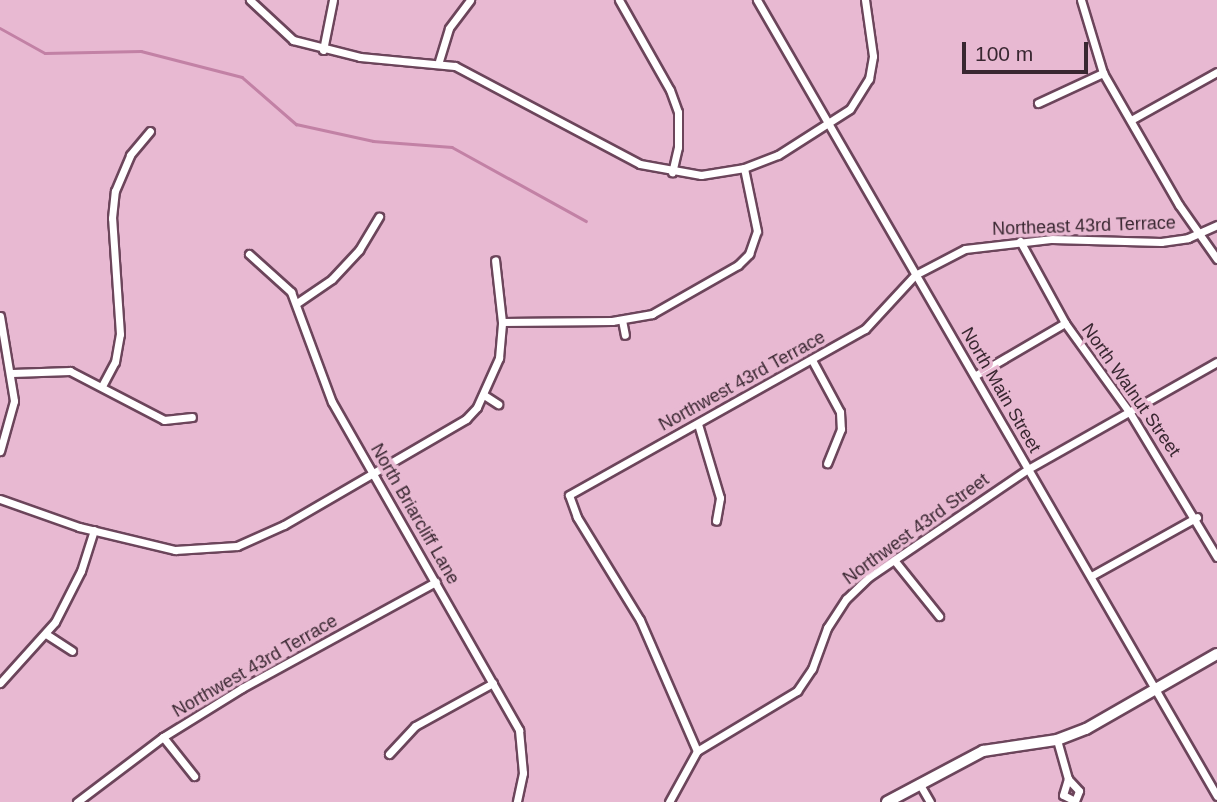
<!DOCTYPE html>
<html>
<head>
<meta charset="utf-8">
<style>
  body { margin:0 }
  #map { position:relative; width:1217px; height:802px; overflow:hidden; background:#e8b9d2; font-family:Arial,sans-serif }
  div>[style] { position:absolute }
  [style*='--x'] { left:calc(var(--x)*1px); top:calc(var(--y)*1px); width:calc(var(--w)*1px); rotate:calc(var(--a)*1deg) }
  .stream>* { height:2.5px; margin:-1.25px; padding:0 1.25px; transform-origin:1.25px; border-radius:1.25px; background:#c281a5 }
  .roads { filter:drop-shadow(2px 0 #6c455b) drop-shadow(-2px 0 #6c455b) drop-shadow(0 2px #6c455b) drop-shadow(0 -2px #6c455b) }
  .street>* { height:7px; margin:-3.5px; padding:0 3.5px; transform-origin:3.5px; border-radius:3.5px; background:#fff }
  .secondary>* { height:10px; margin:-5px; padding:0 5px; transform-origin:5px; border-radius:5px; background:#fff }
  span { translate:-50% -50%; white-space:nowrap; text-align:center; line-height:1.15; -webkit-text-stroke:7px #e8b9d2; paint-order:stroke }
  .street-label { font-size:18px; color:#392731 }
  .scale { position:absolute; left:962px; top:42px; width:126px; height:32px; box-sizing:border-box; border:4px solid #392731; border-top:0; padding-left:9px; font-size:21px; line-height:24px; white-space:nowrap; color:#392731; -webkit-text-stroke:5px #e8b9d2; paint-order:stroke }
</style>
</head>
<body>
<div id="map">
  <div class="stream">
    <i style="--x:0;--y:28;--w:51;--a:29.1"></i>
    <i style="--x:45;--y:53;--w:96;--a:-1.2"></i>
    <i style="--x:141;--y:51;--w:104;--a:14.4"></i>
    <i style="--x:242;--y:77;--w:72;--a:41"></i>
    <i style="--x:296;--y:124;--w:79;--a:12.4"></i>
    <i style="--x:373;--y:141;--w:79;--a:4.3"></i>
    <i style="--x:452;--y:147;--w:153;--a:28.9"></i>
  </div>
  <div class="roads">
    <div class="street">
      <i style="--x:250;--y:0;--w:59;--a:42.9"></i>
      <i style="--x:293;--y:40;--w:69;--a:14.2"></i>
      <i style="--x:360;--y:57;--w:95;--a:5.4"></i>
      <i style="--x:455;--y:66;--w:209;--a:27.9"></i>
      <i style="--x:640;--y:164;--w:62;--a:10.2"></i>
      <i style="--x:701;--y:175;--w:44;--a:-9.2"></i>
      <i style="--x:744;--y:168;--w:36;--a:-21"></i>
      <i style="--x:778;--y:155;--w:85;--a:-32.6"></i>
      <i style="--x:850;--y:109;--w:36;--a:-58"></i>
      <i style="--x:869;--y:79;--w:23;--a:-80"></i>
      <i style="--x:873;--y:56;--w:57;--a:-98.1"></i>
      <i style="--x:619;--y:0;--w:103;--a:60.5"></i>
      <i style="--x:670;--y:90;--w:23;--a:70"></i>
      <i style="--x:678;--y:112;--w:35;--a:90"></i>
      <i style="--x:678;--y:147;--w:26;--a:103"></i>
      <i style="--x:757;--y:0;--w:919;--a:59.98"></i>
      <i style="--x:1081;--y:0;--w:76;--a:73.2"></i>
      <i style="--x:1103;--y:73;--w:152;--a:60.1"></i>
      <i style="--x:1179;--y:205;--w:66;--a:54.9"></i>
      <i style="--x:323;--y:50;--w:51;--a:-78.7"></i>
      <i style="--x:439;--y:61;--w:34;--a:-73"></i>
      <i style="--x:449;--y:28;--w:35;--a:-53"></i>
      <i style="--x:1038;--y:103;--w:72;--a:-24.8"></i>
      <i style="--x:1131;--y:120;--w:98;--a:-29.2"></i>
      <i style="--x:1020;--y:241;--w:94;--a:61.2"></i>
      <i style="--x:1065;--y:323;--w:111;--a:54.2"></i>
      <i style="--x:1130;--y:413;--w:168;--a:58.9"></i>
      <i style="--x:249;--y:254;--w:57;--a:42.1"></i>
      <i style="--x:291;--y:292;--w:117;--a:69.6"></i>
      <i style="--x:332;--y:402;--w:378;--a:60.3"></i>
      <i style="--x:519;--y:730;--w:43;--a:84.7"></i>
      <i style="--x:523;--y:773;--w:30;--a:102"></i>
      <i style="--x:297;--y:303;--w:42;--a:-34.4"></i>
      <i style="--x:332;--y:279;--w:40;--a:-47"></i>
      <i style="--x:359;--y:250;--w:39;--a:-59"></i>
      <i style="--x:0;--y:316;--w:86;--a:80.6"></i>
      <i style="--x:14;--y:401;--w:52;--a:105.6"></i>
      <i style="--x:622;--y:320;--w:15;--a:79"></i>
      <i style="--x:502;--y:322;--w:110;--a:-0.5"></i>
      <i style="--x:612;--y:321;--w:41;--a:-9.9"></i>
      <i style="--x:652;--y:314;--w:99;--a:-29.7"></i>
      <i style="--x:738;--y:265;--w:16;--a:-45"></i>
      <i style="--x:749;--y:254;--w:24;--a:-71"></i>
      <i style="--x:757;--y:231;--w:64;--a:-101.7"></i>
      <i style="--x:812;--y:360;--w:59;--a:61.7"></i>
      <i style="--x:840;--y:412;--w:17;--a:87"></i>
      <i style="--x:841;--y:429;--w:37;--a:112"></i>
      <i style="--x:12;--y:373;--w:58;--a:-2"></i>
      <i style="--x:70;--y:371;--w:106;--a:27.5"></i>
      <i style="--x:164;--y:420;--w:28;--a:-6"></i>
      <i style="--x:976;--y:375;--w:103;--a:-30.3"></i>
      <i style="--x:102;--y:386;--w:27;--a:-62"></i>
      <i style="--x:115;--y:362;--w:28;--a:-80"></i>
      <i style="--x:120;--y:334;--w:116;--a:-93.9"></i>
      <i style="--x:112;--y:218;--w:27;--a:-84"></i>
      <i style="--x:115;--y:191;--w:39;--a:-67"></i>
      <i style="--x:130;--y:155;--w:31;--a:-50"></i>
      <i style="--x:484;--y:395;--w:17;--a:33"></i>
      <i style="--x:698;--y:424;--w:77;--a:73.4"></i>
      <i style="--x:720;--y:498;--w:23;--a:100"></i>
      <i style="--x:0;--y:499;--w:84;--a:19.5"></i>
      <i style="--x:79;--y:527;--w:99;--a:13.5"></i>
      <i style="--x:175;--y:550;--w:62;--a:-3.7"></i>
      <i style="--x:237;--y:546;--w:51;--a:-24.1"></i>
      <i style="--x:284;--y:525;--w:211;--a:-30.2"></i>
      <i style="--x:466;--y:419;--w:16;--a:-47"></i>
      <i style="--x:477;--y:407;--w:54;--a:-65.8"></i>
      <i style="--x:499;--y:358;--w:36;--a:-85"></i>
      <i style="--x:502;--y:322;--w:62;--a:-96.4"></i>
      <i style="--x:894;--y:560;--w:72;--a:51.2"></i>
      <i style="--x:1093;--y:575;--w:119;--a:-29.1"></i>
      <i style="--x:46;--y:634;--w:31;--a:33"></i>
      <i style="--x:0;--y:683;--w:82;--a:-48"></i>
      <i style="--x:55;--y:622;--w:57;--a:-63"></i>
      <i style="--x:81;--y:571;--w:43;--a:-72.4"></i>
      <i style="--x:163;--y:737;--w:50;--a:51.5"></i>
      <i style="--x:1057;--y:740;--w:41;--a:74.2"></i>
      <i style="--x:1068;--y:779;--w:16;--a:47"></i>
      <i style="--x:1079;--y:791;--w:11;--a:112"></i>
      <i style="--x:1075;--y:801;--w:13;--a:-153"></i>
      <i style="--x:1063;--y:795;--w:17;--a:-73"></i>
      <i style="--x:697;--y:751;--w:143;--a:-113.5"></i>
      <i style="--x:640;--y:620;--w:121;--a:-121.5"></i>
      <i style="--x:577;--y:517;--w:23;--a:-110"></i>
      <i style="--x:569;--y:495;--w:339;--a:-29.3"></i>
      <i style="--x:865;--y:329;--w:74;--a:-47.2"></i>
      <i style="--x:915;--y:275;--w:56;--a:-27.5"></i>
      <i style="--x:965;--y:249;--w:88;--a:-6.6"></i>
      <i style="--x:1052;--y:239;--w:109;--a:1.6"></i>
      <i style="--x:1161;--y:242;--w:27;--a:-8"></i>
      <i style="--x:1188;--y:238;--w:32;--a:-24"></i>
      <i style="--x:389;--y:754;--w:38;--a:-47"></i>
      <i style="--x:415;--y:726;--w:89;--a:-28.9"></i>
      <i style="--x:919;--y:783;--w:22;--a:60"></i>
      <i style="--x:77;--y:802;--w:108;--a:-37.1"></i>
      <i style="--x:163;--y:737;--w:93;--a:-31.8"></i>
      <i style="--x:242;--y:688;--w:221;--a:-28.7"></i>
      <i style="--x:669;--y:802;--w:58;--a:-61.2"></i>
      <i style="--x:697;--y:751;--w:117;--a:-31"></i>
      <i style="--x:797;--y:691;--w:27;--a:-56"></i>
      <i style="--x:812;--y:669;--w:44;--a:-69.9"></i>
      <i style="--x:827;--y:628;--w:35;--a:-57"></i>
      <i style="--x:846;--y:599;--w:32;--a:-44"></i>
      <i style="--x:869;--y:577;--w:192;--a:-34.2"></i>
      <i style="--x:1028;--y:469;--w:217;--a:-29.5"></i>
    </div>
    <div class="secondary">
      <i style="--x:887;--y:802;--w:109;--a:-28"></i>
      <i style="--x:983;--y:751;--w:75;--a:-8.5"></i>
      <i style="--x:1057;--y:740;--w:31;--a:-21"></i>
      <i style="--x:1086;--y:729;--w:151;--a:-29.8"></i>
    </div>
  </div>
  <div class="street-label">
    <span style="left:1084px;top:226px;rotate:-2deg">Northeast 43rd Terrace</span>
    <span style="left:742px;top:381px;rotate:-29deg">Northwest 43rd Terrace</span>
    <span style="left:1001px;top:390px;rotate:60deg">North Main Street</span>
    <span style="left:1131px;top:390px;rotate:55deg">North Walnut Street</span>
    <span style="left:415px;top:514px;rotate:60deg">North Briarcliff Lane</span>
    <span style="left:916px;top:529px;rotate:-36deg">Northwest 43rd Street</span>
    <span style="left:255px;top:666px;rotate:-30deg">Northwest 43rd Terrace</span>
  </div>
  <div class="scale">100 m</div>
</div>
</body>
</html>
